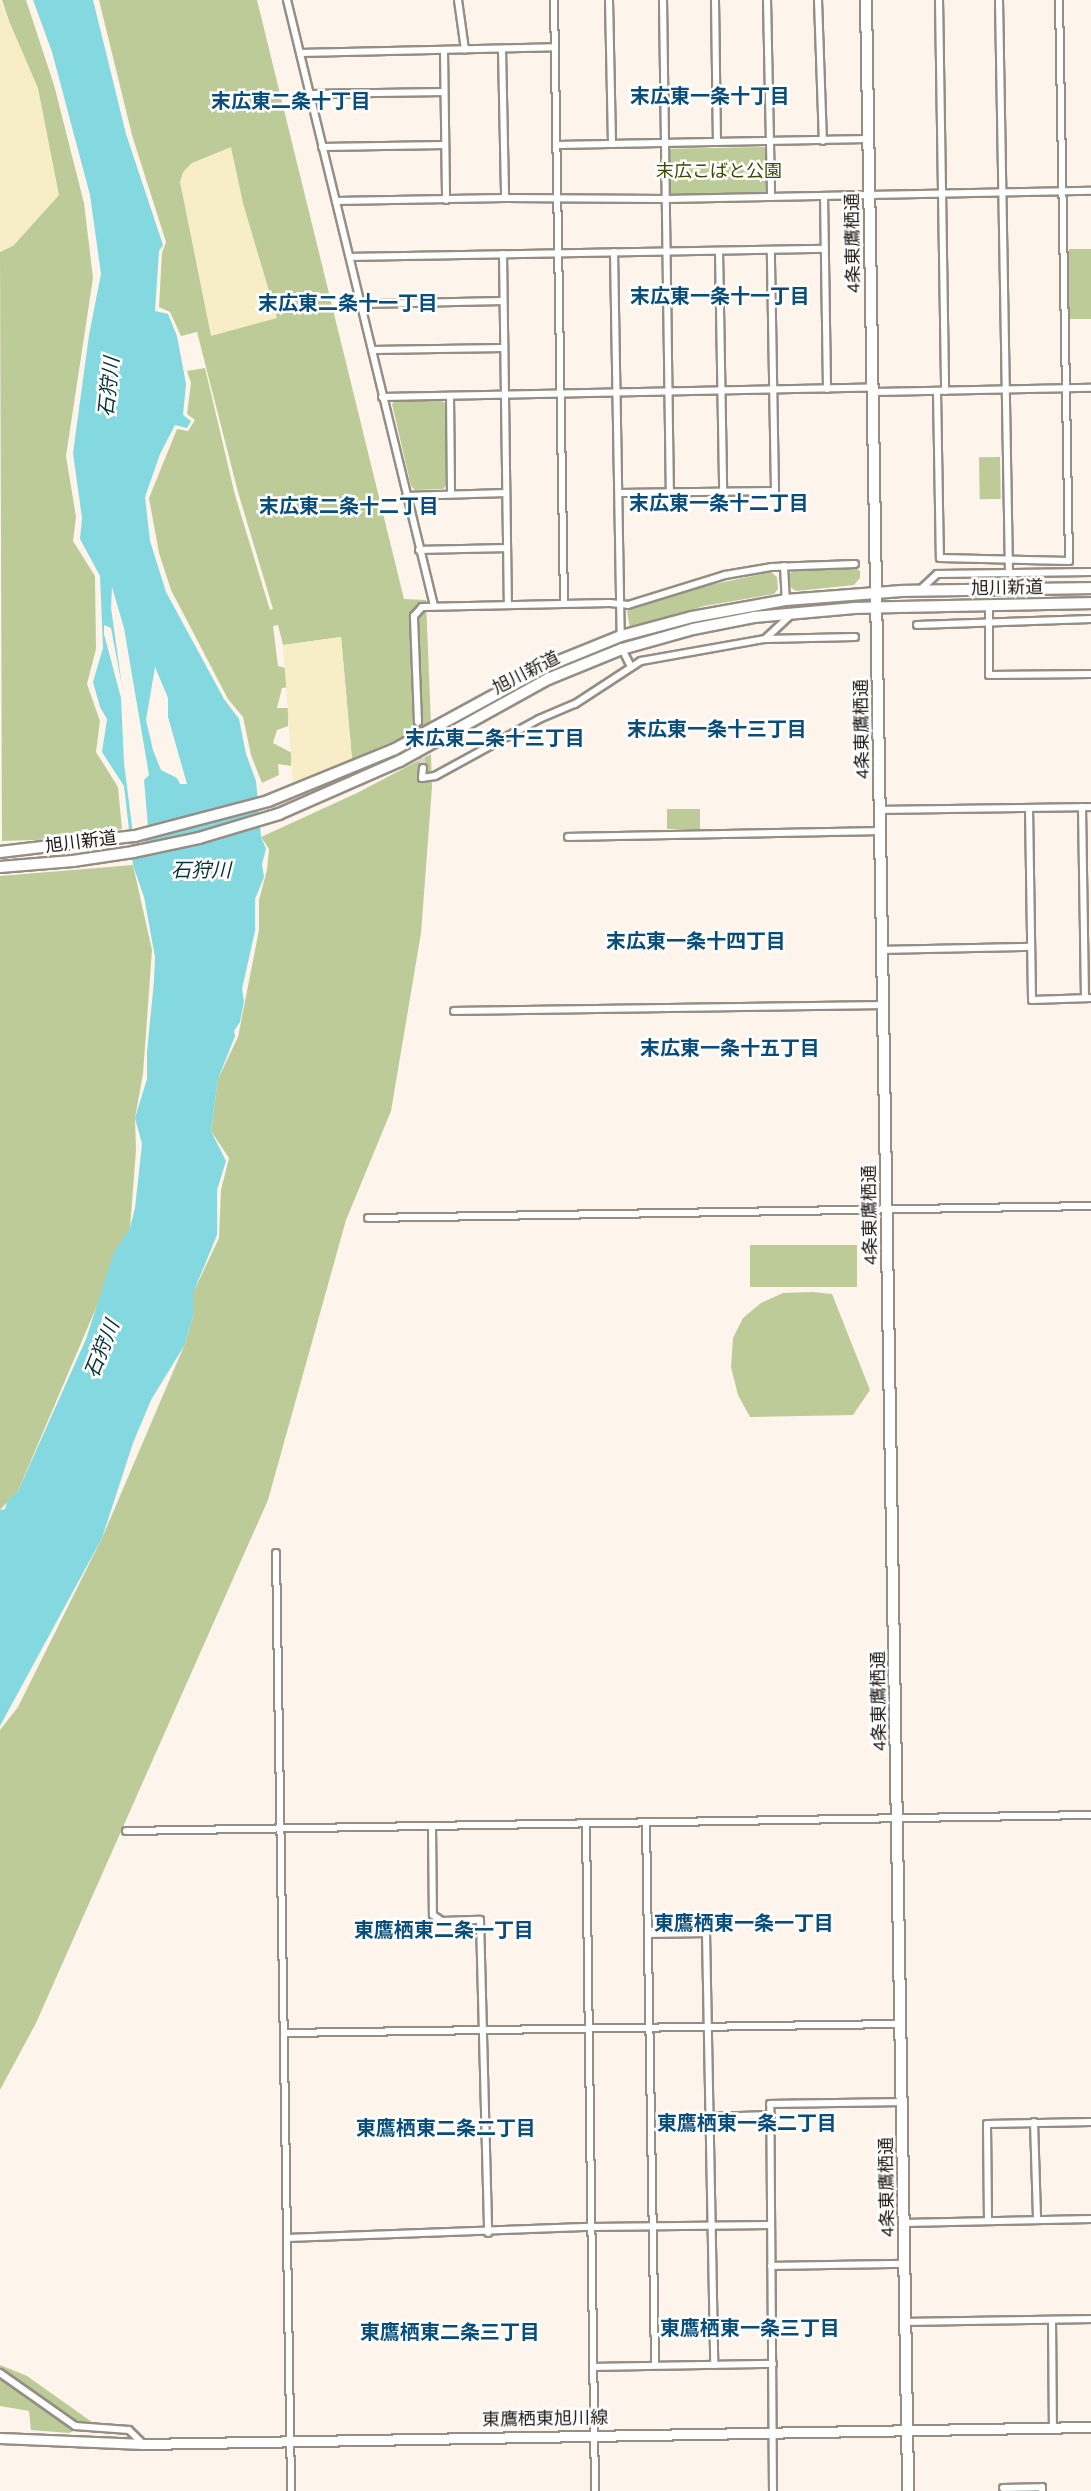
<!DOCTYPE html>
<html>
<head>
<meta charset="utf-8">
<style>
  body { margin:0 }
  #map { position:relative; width:1091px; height:2491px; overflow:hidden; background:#fdf5eb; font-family:Karla,"Noto Sans JP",sans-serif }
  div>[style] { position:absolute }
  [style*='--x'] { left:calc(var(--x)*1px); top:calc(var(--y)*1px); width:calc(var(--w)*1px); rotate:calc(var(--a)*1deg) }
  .green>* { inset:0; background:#bdcb99; transform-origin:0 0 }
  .sand>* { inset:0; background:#f7edc7 }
  .water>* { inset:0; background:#84d9e0 }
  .minor-tunnel>* { height:6px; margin-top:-3px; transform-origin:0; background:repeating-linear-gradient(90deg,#dcd4cc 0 6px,transparent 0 9px) }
  .roads { filter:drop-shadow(2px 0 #958e84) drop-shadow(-2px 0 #958e84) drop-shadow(0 2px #958e84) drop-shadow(0 -2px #958e84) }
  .minor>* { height:6px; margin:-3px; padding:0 3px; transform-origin:3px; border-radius:3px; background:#fff }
  .primary>* { height:9px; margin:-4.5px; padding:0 4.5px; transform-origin:4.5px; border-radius:4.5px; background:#fff }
  .trunk>* { height:10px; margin:-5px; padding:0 5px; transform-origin:5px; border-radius:5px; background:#fff }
  span { translate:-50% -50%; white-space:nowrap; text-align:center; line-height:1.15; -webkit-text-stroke:5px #fff; paint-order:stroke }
  .park-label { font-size:18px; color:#3b4800 }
  .street-label { font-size:18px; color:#1f1c19 }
  .neighbourhood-label { font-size:20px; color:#094d7c; font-weight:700 }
  .water-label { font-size:20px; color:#093437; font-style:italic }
</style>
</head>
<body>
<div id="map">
  <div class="green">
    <i style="clip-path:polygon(2px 0,26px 0,54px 85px,84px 203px,93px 278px,66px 456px,76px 517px,73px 541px,95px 576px,96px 649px,87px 684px,100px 721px,96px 752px,118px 787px,122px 829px,66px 839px,2px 841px,0 252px,14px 245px,9px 21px)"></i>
    <i style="clip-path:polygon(99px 0,257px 0,404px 599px,426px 600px,431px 725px,352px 759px,341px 637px,283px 645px,278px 625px,273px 626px,278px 666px,289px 669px,291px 687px,282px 688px,277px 708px,289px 708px,288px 726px,277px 730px,273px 743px,292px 753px,291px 766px,278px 764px,279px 775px,262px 783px,251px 755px,243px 717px,228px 699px,171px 590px,159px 553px,149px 498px,177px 429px,188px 431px,195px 420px,187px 414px,191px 383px,187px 371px,205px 368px,235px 495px,270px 610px,273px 609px,238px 492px,197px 332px,181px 336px,170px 312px,159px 307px,162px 253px,166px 242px,132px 135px)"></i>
    <i style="left:767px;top:147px;width:46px;height:98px;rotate:89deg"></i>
    <i style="left:1069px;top:249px;width:22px;height:70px"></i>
    <i style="clip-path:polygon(396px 400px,441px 400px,446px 404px,446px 486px,443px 489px,415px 490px,411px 486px,392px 404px)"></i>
    <i style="left:1000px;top:457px;width:42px;height:21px;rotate:89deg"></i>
    <i style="clip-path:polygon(855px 568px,860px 571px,860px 578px,854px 585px,796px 591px,790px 587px,789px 574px,794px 571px)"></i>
    <i style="clip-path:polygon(771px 572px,777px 577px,778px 589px,774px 594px,704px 606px,630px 629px,627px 611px,691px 589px)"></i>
    <i style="clip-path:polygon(431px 754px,432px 787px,421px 933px,391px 1111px,346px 1220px,268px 1500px,36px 2023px,0 2090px,0 1730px,18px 1707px,102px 1538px,184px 1346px,194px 1314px,194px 1291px,219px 1238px,221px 1190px,229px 1158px,211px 1131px,218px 1079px,238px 1037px,259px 930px,259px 900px,267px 870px,269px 849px,261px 837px,357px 793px)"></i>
    <i style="left:667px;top:809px;width:33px;height:20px"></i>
    <i style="clip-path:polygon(133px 865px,152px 950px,143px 1074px,135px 1118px,136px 1150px,130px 1228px,18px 1491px,0 1510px,0 876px)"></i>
    <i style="left:857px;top:1245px;width:42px;height:107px;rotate:90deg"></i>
    <i style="clip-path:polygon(813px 1292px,832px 1294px,870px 1390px,853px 1415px,750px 1417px,738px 1395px,731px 1367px,733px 1338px,743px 1318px,761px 1303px,783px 1293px)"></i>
    <i style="clip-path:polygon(0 2365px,27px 2376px,92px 2422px,69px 2433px,31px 2430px,29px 2411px,0 2406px)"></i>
  </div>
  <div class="sand">
    <i style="clip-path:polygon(0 0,38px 88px,59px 195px,14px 245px,0 252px)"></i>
    <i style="clip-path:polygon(231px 147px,243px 203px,277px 318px,211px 336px,180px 182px,183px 172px,192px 163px)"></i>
    <i style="clip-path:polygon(341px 637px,352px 759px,293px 784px,283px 645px)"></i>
  </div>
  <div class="water">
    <i style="clip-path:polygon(evenodd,33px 0,93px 0,126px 134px,163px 245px,159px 251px,155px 311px,168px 314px,177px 336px,186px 384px,183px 415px,191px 421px,187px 428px,175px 425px,160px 454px,145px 497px,150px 541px,166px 592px,224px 699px,239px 719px,246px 754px,256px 781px,261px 837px,266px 849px,262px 864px,264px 877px,255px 899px,255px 931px,242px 989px,244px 1001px,240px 1022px,234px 1031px,235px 1036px,218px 1079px,211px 1131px,226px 1161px,217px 1190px,217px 1235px,194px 1291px,194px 1314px,184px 1346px,151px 1400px,133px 1443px,102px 1538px,0 1726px,0 1510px,5px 1509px,7px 1502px,18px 1491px,86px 1339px,114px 1252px,130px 1228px,135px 1208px,142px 1144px,135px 1118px,147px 1079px,147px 1052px,154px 981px,155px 957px,144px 897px,133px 865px,124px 786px,102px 752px,107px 719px,100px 707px,93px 682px,103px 648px,100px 576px,80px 539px,82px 518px,73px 453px,89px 335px,101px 274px,90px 195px,52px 52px,33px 0,112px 587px,124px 628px,149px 775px,144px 780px,149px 838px,141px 844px,134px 842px,124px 763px,121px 698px,104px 634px,104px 625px,111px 628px,122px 686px,111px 608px,112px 587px,33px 0,155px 667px,168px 698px,168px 717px,187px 784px,180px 784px,177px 778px,161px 770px,153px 750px,146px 720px,155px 667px)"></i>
  </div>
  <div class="minor-tunnel">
    <i style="--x:418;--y:722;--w:46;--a:83.8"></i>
  </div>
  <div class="roads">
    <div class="minor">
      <i style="--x:287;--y:0;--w:624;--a:76.36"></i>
      <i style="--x:458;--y:0;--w:50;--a:82"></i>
      <i style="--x:554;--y:0;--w:603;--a:89.05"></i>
      <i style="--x:609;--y:0;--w:144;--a:88.8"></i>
      <i style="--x:663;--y:0;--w:490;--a:89.2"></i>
      <i style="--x:715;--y:0;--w:142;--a:89.2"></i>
      <i style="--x:767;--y:0;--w:197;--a:88.8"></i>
      <i style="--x:818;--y:0;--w:141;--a:88"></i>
      <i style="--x:939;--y:0;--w:391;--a:89.1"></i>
      <i style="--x:999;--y:0;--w:572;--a:89"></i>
      <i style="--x:502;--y:49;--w:149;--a:88.8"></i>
      <i style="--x:444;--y:51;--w:149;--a:89.2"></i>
      <i style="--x:300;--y:53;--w:255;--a:-1.3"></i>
      <i style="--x:310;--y:94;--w:134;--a:-0.9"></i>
      <i style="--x:557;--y:145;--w:311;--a:-1.1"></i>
      <i style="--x:322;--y:147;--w:123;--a:-0.9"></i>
      <i style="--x:824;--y:196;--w:193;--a:89.1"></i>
      <i style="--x:336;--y:201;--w:169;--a:-1"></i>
      <i style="--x:505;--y:198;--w:161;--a:0.4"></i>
      <i style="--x:666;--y:199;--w:425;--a:-1.1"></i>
      <i style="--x:719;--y:251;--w:239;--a:89"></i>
      <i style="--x:614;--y:252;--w:384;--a:89"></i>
      <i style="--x:503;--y:254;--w:350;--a:89.2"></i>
      <i style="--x:350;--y:257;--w:474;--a:-1"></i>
      <i style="--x:361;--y:304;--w:142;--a:-1.2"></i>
      <i style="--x:372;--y:350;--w:132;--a:-0.9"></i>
      <i style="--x:873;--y:392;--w:218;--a:-1.1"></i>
      <i style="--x:937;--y:392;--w:166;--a:89"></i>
      <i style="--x:940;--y:558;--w:129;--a:1.3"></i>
      <i style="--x:1069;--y:561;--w:561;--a:-91.02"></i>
      <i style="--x:450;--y:396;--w:98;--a:89.4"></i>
      <i style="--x:382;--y:397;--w:490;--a:-1.1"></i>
      <i style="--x:619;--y:493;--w:156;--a:-0.7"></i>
      <i style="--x:775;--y:491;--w:241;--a:-91"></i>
      <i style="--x:406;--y:496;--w:100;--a:-1.7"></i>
      <i style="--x:419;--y:550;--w:87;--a:-1.3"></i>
      <i style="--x:784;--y:566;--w:34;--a:87"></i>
      <i style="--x:921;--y:589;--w:22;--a:-43"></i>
      <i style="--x:937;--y:574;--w:154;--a:-0.7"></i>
      <i style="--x:989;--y:605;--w:70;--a:90"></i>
      <i style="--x:989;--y:675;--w:102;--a:-0.6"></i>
      <i style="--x:917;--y:625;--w:174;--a:-2"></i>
      <i style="--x:765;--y:639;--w:37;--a:-43"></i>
      <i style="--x:622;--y:649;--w:20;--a:63"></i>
      <i style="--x:418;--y:722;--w:106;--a:-92.2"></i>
      <i style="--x:414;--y:616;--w:12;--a:-48"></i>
      <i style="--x:422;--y:607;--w:188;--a:-1.2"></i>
      <i style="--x:610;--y:603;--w:18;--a:6"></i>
      <i style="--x:628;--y:605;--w:102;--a:-17.2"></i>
      <i style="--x:725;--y:575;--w:48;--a:-9.7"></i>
      <i style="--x:772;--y:567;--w:83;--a:-2.1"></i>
      <i style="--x:423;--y:768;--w:10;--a:96"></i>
      <i style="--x:422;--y:778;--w:13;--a:-9"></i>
      <i style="--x:435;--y:776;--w:119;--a:-28.7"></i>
      <i style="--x:539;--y:719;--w:39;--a:-23"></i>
      <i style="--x:575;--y:704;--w:79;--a:-33.1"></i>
      <i style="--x:641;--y:661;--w:126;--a:-10.1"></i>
      <i style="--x:765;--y:639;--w:90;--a:-1.3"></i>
      <i style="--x:1082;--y:807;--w:191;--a:89.1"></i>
      <i style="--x:1029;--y:808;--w:192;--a:89.1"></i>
      <i style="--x:1032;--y:1000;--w:59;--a:-1.9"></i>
      <i style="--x:879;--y:810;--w:212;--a:-0.8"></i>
      <i style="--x:568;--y:837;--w:312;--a:-1.1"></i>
      <i style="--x:882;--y:950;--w:149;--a:-1.2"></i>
      <i style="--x:454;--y:1011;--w:429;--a:-0.8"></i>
      <i style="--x:368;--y:1218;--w:723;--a:-0.95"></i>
      <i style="--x:276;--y:1553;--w:938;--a:89.08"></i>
      <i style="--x:646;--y:1822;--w:543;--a:89.05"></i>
      <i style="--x:586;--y:1824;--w:667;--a:89.23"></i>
      <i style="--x:432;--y:1826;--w:89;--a:89.4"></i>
      <i style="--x:433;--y:1915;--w:11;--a:34"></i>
      <i style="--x:442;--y:1921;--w:38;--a:-2"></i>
      <i style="--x:480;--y:1920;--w:313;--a:88.5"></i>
      <i style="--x:126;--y:1831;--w:965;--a:-0.95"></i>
      <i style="--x:648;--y:1934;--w:58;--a:-1"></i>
      <i style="--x:706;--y:1933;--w:432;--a:88.9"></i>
      <i style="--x:284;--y:2033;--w:617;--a:-0.84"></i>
      <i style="--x:709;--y:2117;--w:60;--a:-1.9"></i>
      <i style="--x:1034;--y:2122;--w:98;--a:88.2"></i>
      <i style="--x:988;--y:2221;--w:97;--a:-90.6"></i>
      <i style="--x:987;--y:2124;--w:104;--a:-1.1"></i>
      <i style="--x:904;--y:2223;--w:187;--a:-1.2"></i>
      <i style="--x:287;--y:2238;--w:304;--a:-2.1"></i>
      <i style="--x:591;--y:2227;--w:180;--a:-0.6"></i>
      <i style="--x:771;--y:2266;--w:133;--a:-0.9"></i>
      <i style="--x:1052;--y:2320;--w:108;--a:89.5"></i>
      <i style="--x:905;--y:2322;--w:186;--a:-0.9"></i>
      <i style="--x:593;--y:2367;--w:180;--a:-1"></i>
      <i style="--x:0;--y:2373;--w:92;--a:35.2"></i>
      <i style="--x:75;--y:2426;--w:54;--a:4.2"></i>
      <i style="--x:129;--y:2430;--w:18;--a:45"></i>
      <i style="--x:1003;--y:2488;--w:39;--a:-1"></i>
      <i style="--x:1042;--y:2487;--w:4;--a:90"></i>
      <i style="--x:773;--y:2491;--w:387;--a:-90.4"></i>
      <i style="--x:770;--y:2104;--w:132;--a:-0.9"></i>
    </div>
    <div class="primary">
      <i style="--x:0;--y:2438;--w:143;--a:2.4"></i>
      <i style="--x:143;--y:2444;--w:948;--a:-1.03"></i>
    </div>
    <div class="trunk">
      <i style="--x:866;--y:0;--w:2491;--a:89.03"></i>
      <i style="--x:0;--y:852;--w:136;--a:-6.8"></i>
      <i style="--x:135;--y:836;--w:138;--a:-14.7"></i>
      <i style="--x:268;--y:801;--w:137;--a:-22.3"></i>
      <i style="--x:395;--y:749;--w:173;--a:-28.6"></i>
      <i style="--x:547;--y:666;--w:80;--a:-22.1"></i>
      <i style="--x:621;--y:636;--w:73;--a:-15"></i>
      <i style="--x:692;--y:617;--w:96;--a:-10.3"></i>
      <i style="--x:786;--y:600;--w:116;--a:-4.4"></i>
      <i style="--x:902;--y:591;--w:189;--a:-0.9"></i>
      <i style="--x:0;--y:867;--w:73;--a:-4.7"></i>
      <i style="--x:73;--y:861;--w:61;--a:-8.5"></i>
      <i style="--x:133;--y:852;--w:67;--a:-12"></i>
      <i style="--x:199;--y:838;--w:84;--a:-16.7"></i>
      <i style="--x:279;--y:814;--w:132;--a:-23.7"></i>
      <i style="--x:400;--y:761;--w:169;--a:-29"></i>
      <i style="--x:548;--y:679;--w:80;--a:-22.1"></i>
      <i style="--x:622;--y:649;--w:74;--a:-15.7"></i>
      <i style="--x:693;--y:629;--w:62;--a:-11.1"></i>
      <i style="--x:754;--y:617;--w:101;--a:-5.1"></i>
      <i style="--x:855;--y:608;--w:236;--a:-1.2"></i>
    </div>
  </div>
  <div class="park-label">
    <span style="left:719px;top:171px">末広こばと公園</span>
  </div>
  <div class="street-label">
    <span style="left:853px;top:243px;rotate:-91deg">4条東鷹栖通</span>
    <span style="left:1007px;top:588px;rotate:-1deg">旭川新道</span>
    <span style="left:526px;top:673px;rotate:-27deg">旭川新道</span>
    <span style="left:862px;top:729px;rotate:-91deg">4条東鷹栖通</span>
    <span style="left:81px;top:842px;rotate:-7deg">旭川新道</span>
    <span style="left:870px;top:1215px;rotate:-91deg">4条東鷹栖通</span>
    <span style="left:879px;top:1701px;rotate:-91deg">4条東鷹栖通</span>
    <span style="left:887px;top:2187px;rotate:-91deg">4条東鷹栖通</span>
    <span style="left:545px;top:2419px;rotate:-1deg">東鷹栖東旭川線</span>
  </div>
  <div class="neighbourhood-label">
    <span style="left:710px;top:96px">末広東一条十丁目</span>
    <span style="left:291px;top:101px">末広東二条十丁目</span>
    <span style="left:720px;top:296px">末広東一条十一丁目</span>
    <span style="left:348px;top:303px">末広東二条十一丁目</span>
    <span style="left:719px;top:503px">末広東一条十二丁目</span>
    <span style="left:349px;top:506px">末広東二条十二丁目</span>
    <span style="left:717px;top:729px">末広東一条十三丁目</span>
    <span style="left:495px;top:738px">末広東二条十三丁目</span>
    <span style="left:696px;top:941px">末広東一条十四丁目</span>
    <span style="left:730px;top:1048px">末広東一条十五丁目</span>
    <span style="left:744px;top:1923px">東鷹栖東一条一丁目</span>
    <span style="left:444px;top:1930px">東鷹栖東二条一丁目</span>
    <span style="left:747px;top:2123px">東鷹栖東一条二丁目</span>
    <span style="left:446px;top:2128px">東鷹栖東二条二丁目</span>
    <span style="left:750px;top:2328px">東鷹栖東一条三丁目</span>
    <span style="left:450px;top:2332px">東鷹栖東二条三丁目</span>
  </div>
  <div class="water-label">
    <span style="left:109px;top:387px;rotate:-84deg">石狩川</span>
    <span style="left:201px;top:870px">石狩川</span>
    <span style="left:102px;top:1349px;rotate:-68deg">石狩川</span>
  </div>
</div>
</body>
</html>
